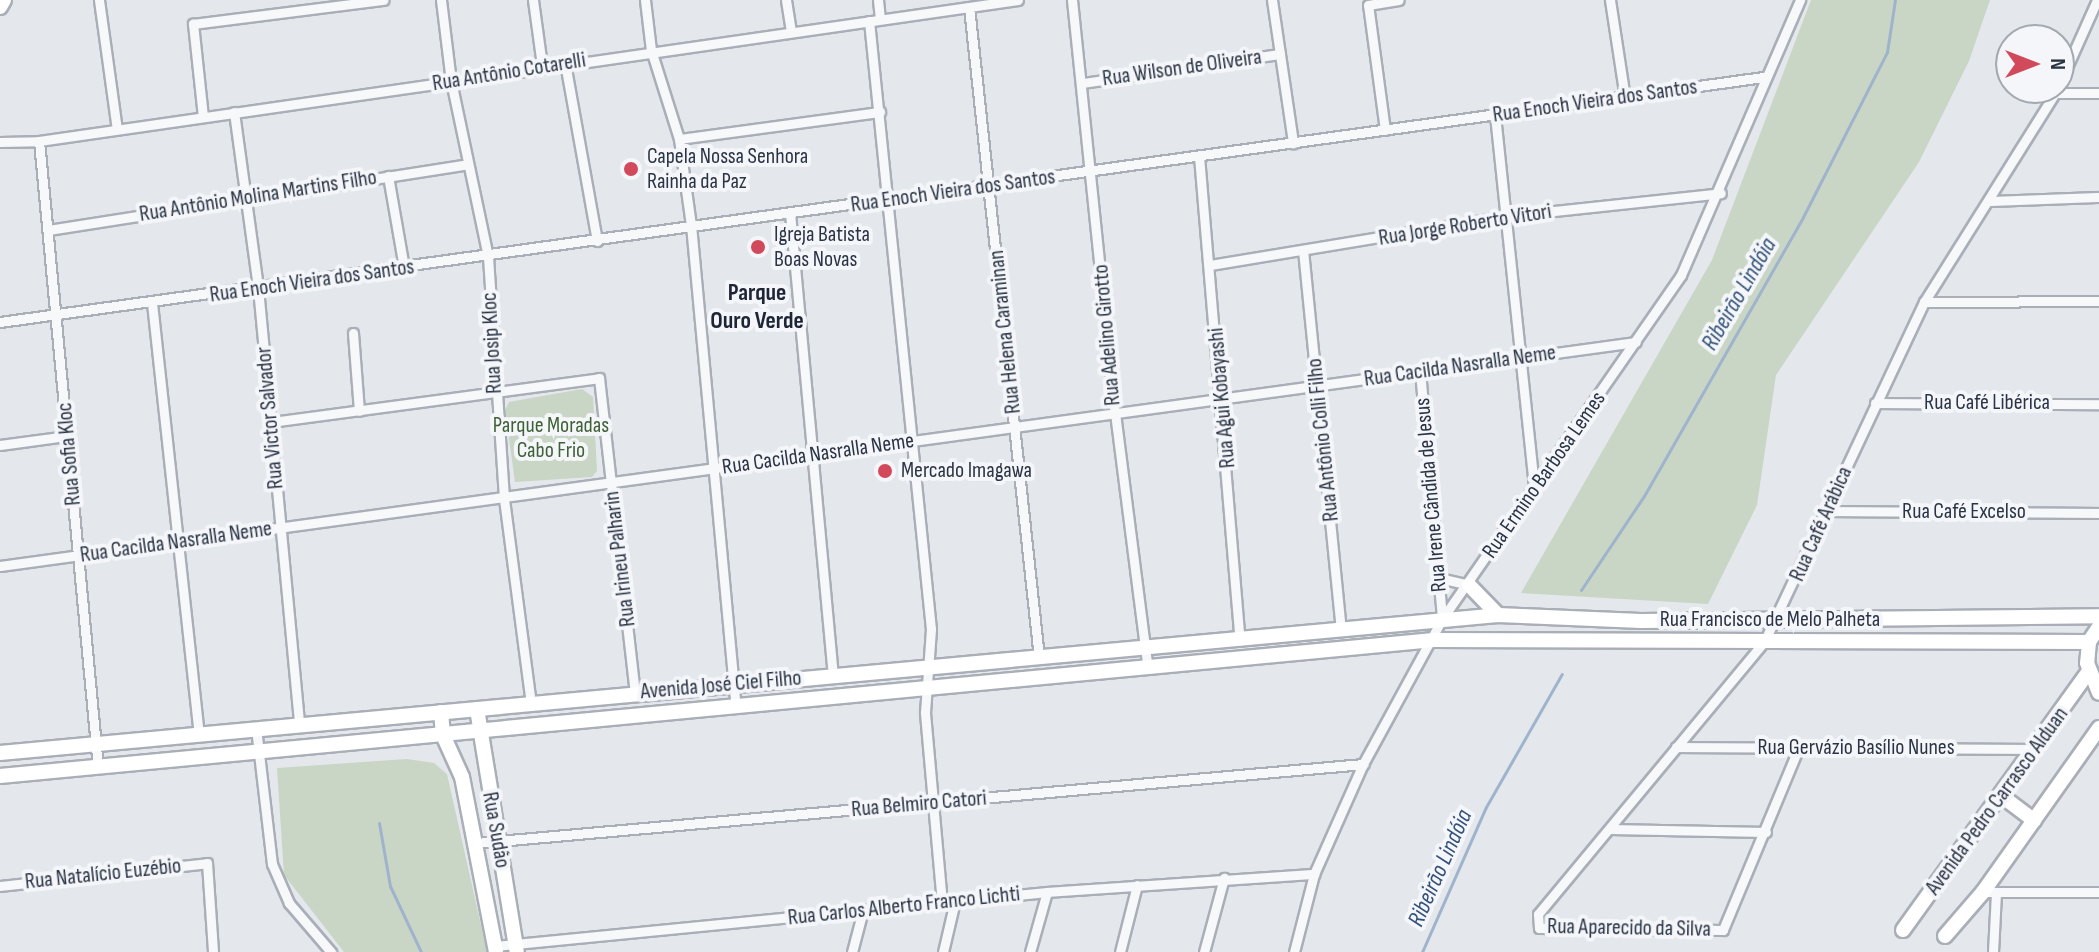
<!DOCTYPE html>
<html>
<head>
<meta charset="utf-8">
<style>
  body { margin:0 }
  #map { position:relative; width:2099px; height:952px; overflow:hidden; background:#e4e7ec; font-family:"Sofia Sans Condensed",sans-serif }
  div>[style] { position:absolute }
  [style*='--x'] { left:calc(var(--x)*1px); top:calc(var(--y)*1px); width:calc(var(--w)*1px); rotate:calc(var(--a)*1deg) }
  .green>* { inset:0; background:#c9d6c5 }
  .stream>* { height:3px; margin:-1.5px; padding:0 1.5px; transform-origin:1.5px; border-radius:1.5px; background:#9fb4cc }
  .roads { filter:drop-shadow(2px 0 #a9aeb7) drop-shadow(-2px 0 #a9aeb7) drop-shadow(0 2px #a9aeb7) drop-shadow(0 -2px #a9aeb7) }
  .street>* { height:9px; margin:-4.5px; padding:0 4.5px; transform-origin:4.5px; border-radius:4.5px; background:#f7f8fa }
  .secondary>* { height:14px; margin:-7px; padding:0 7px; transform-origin:7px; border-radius:7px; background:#fff }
  .dots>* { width:22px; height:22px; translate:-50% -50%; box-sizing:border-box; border:4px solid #f4f6f9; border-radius:50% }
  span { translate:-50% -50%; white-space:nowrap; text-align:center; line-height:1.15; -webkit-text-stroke:8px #f4f6f9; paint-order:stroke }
  .street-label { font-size:22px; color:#2b3445 }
  .poi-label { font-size:22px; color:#2b3445 }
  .left { translate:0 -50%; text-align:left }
  .park-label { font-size:22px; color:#3f6138 }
  .neighbourhood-label { font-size:24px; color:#1d2536; font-weight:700 }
  .water-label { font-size:24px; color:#34527a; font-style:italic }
  .north { position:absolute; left:1995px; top:24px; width:80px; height:80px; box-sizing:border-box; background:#f4f6f9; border:2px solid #a4a8b1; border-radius:50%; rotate:90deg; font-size:22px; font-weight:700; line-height:32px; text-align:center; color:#2b3445 }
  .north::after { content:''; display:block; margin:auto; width:28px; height:36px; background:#d1495b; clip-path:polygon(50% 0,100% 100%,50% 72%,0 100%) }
</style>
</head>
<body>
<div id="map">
  <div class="green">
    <i style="clip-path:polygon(1811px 0,1990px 0,1969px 61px,1919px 162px,1776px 375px,1757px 505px,1708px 604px,1521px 593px,1712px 260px)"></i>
    <i style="clip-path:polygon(582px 389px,593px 397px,597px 471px,592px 477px,515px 482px,505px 410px,509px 402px)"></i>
    <i style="clip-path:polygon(407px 759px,434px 763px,447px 774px,487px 952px,344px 952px,284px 875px,277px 768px)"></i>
  </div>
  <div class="stream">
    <i style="--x:1581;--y:590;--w:113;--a:-56.2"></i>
    <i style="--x:1644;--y:496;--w:321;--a:-60.3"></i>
    <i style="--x:1803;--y:217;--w:185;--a:-63"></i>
    <i style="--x:1887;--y:52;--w:53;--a:-81.3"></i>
    <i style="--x:379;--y:823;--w:64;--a:80.1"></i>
    <i style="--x:390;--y:886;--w:73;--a:64.8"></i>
    <i style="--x:1422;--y:952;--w:158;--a:-66.2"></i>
    <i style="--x:1486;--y:807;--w:153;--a:-60.3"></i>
  </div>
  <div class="roads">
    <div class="street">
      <i style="--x:99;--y:0;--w:130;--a:82.1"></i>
      <i style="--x:441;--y:0;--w:82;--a:83"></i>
      <i style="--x:451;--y:81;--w:180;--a:78.1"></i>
      <i style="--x:488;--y:257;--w:243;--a:86.2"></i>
      <i style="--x:504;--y:499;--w:207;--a:82.5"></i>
      <i style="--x:533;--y:0;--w:67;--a:82.2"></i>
      <i style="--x:645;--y:0;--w:50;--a:83.2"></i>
      <i style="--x:651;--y:50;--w:93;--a:72.5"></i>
      <i style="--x:679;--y:139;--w:87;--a:82.1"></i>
      <i style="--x:691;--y:225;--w:483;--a:84.7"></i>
      <i style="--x:786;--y:0;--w:32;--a:81"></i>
      <i style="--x:878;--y:0;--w:19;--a:84"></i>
      <i style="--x:1072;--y:0;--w:415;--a:84.1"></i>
      <i style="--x:1115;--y:413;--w:258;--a:82.7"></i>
      <i style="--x:1272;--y:0;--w:145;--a:81.6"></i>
      <i style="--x:1610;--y:0;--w:99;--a:81.3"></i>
      <i style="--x:969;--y:7;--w:655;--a:83.86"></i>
      <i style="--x:869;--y:21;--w:611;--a:84.18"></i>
      <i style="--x:931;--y:629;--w:84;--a:94.1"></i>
      <i style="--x:925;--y:713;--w:190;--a:84.9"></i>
      <i style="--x:565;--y:63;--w:181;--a:79.8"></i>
      <i style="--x:1083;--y:83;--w:199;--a:-8.4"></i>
      <i style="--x:2059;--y:85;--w:93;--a:-65.9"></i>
      <i style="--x:2055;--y:93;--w:44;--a:0"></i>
      <i style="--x:234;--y:112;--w:178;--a:82.2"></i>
      <i style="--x:258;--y:288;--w:438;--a:84.6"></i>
      <i style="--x:1495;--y:115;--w:375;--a:84"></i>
      <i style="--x:203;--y:117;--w:94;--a:-96.1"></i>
      <i style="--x:193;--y:24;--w:192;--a:-7.2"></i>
      <i style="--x:1385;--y:130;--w:126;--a:-97.7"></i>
      <i style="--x:1368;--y:5;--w:31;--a:-9"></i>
      <i style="--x:679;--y:139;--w:203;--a:-7.7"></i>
      <i style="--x:39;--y:141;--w:629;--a:84.62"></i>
      <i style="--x:0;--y:142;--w:39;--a:-1"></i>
      <i style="--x:39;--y:141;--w:989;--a:-8.2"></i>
      <i style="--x:1199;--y:156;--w:486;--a:85.2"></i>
      <i style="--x:388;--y:176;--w:93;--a:80.1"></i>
      <i style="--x:1989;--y:201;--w:110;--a:-2.1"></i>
      <i style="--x:790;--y:213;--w:464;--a:84.7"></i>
      <i style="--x:48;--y:230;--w:425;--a:-8.9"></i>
      <i style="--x:1303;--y:250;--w:381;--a:84.3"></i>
      <i style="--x:1210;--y:265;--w:301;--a:-9.4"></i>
      <i style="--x:1507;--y:216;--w:215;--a:-6.1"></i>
      <i style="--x:1924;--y:302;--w:175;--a:-0.3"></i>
      <i style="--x:152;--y:303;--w:434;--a:83.8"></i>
      <i style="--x:0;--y:322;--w:1781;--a:-7.91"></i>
      <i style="--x:353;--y:333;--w:78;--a:85.6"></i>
      <i style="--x:1420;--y:371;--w:249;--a:84.9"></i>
      <i style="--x:1875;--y:403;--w:224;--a:0.3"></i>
      <i style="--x:271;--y:422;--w:331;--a:-7.6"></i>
      <i style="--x:599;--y:378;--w:317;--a:83.5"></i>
      <i style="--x:0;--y:445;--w:68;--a:-7.7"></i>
      <i style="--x:1828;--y:511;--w:271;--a:0.4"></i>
      <i style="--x:0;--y:566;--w:1651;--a:-7.8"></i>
      <i style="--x:1439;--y:578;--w:31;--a:13"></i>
      <i style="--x:256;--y:728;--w:137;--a:83.3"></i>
      <i style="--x:272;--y:864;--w:43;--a:66.4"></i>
      <i style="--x:289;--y:903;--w:65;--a:49.4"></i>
      <i style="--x:1676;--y:747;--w:360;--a:0.3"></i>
      <i style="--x:1799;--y:747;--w:198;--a:112.6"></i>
      <i style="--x:1723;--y:930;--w:184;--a:-179.4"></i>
      <i style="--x:1539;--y:928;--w:14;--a:-94"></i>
      <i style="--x:1538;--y:914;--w:354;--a:-50.3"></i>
      <i style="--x:1764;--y:642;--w:376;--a:-64.8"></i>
      <i style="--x:1924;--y:302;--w:252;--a:-57.9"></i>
      <i style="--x:1610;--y:829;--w:156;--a:1.1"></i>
      <i style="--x:476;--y:843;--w:891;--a:-5.09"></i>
      <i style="--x:0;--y:886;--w:208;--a:-6.3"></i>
      <i style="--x:207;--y:863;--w:89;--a:86.1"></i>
      <i style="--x:1983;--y:892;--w:116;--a:0"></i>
      <i style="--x:495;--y:946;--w:555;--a:-5.59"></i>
      <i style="--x:1047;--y:892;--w:268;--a:-3.9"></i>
      <i style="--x:852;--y:952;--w:43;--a:-75.3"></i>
      <i style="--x:943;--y:952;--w:52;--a:-76.8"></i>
      <i style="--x:1030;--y:952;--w:62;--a:-74.2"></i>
      <i style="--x:1120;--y:952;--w:69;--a:-75.8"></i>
      <i style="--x:1204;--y:952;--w:77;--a:-74.9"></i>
      <i style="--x:1294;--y:952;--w:81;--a:-75.6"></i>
      <i style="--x:1314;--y:874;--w:120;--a:-66"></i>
      <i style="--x:1363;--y:764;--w:165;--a:-61.4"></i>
      <i style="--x:1442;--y:619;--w:419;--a:-55.2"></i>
      <i style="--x:1681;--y:275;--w:300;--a:-66.6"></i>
      <i style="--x:1993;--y:952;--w:60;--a:-87.1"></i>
    </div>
    <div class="secondary">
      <i style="--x:0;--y:7;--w:8;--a:-60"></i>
      <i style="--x:1469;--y:585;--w:42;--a:46"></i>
      <i style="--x:2099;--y:627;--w:18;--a:124"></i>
      <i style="--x:2089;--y:642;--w:21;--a:95"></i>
      <i style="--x:2087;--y:663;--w:32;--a:68"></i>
      <i style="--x:477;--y:709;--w:246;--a:80.7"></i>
      <i style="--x:441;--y:712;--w:23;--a:85"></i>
      <i style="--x:443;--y:735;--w:46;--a:65.7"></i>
      <i style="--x:462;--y:777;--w:178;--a:79"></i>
      <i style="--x:0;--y:753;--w:1504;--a:-5.26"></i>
      <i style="--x:1498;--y:615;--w:143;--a:2.4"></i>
      <i style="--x:1641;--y:621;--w:458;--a:-0.6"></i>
      <i style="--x:0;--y:776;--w:1440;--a:-5.42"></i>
      <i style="--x:1434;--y:640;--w:655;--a:0.17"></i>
      <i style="--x:2003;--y:797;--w:39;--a:37"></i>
      <i style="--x:1903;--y:930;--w:319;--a:-54.3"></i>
      <i style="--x:1945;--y:936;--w:58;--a:-49.2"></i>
      <i style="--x:1983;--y:892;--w:201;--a:-54.7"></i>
    </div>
  </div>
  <div class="dots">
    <i style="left:631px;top:169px;background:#d1495b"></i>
    <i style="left:758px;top:247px;background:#d1495b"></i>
    <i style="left:885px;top:471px;background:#d1495b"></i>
  </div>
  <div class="street-label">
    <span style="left:1182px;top:68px;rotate:-8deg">Rua Wilson de Oliveira</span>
    <span style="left:509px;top:72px;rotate:-9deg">Rua Antônio Cotarelli</span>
    <span style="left:1595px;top:101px;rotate:-8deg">Rua Enoch Vieira dos Santos</span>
    <span style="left:953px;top:191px;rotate:-8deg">Rua Enoch Vieira dos Santos</span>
    <span style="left:258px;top:196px;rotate:-9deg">Rua Antônio Molina Martins Filho</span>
    <span style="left:1465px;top:225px;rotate:-9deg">Rua Jorge Roberto Vitori</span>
    <span style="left:312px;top:281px;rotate:-8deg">Rua Enoch Vieira dos Santos</span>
    <span style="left:1005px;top:332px;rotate:-96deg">Rua Helena Caraminan</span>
    <span style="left:1107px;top:335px;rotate:-95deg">Rua Adelino Girotto</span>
    <span style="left:492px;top:343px;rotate:-93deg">Rua Josip Kloc</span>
    <span style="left:1460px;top:366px;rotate:-8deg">Rua Cacilda Nasralla Neme</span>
    <span style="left:1222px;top:398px;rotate:-95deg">Rua Agui Kobayashi</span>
    <span style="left:1987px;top:403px">Rua Café Libérica</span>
    <span style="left:270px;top:418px;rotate:-95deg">Rua Victor Salvador</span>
    <span style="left:1323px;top:440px;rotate:-96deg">Rua Antônio Colli Filho</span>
    <span style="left:69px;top:454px;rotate:-95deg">Rua Sofia Kloc</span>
    <span style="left:818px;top:454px;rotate:-8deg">Rua Cacilda Nasralla Neme</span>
    <span style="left:1544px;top:475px;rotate:-55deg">Rua Ermino Barbosa Lemes</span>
    <span style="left:1431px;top:495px;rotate:-95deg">Rua Irene Cândida de Jesus</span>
    <span style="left:1964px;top:512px">Rua Café Excelso</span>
    <span style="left:1821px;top:524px;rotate:-66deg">Rua Café Arábica</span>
    <span style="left:176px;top:542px;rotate:-8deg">Rua Cacilda Nasralla Neme</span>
    <span style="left:620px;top:559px;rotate:-97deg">Rua Irineu Palharin</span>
    <span style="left:1770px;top:620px">Rua Francisco de Melo Palheta</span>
    <span style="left:721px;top:685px;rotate:-5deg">Avenida José Ciel Filho</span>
    <span style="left:1856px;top:748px">Rua Gervázio Basílio Nunes</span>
    <span style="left:1997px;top:801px;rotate:-54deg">Avenida Pedro Carrasco Alduan</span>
    <span style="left:919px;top:804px;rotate:-5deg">Rua Belmiro Catori</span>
    <span style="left:496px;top:830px;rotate:80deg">Rua Sudão</span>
    <span style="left:103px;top:874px;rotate:-6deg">Rua Natalício Euzébio</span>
    <span style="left:904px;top:906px;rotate:-6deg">Rua Carlos Alberto Franco Lichti</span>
    <span style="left:1629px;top:928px;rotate:1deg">Rua Aparecido da Silva</span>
  </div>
  <div class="poi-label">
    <span class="left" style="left:647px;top:169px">Capela Nossa Senhora<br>Rainha da Paz</span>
    <span class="left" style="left:774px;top:247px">Igreja Batista<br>Boas Novas</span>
    <span class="left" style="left:901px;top:471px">Mercado Imagawa</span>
  </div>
  <div class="park-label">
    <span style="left:551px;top:438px">Parque Moradas<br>Cabo Frio</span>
  </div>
  <div class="neighbourhood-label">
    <span style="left:757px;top:307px">Parque<br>Ouro Verde</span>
  </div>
  <div class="water-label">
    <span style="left:1739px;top:294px;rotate:-60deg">Ribeirão Lindóia</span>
    <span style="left:1440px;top:868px;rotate:-66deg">Ribeirão Lindóia</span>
  </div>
  <div class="north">N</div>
</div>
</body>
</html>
